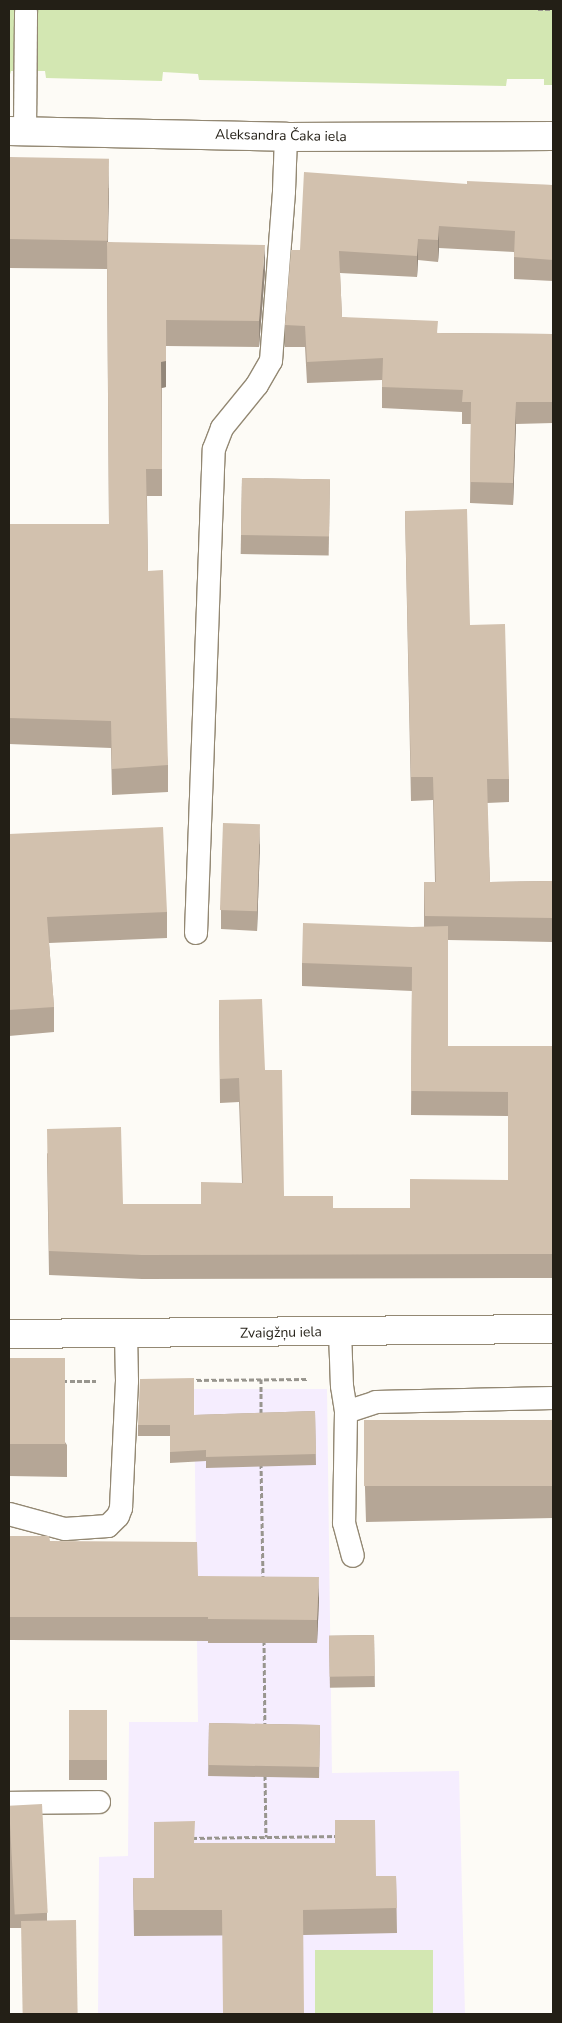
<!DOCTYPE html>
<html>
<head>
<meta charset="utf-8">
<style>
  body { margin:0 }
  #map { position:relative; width:562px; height:2023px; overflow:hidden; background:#fdfbf6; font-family:"Nunito Sans",sans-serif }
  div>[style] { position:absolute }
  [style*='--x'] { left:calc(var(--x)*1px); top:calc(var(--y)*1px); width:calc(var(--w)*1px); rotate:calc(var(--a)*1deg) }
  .education>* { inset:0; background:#f5edfe }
  .green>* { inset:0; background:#d3e7b2; transform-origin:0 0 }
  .path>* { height:3px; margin-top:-1.5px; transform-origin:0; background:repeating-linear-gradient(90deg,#98958e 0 5px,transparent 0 7.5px) }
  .roads { filter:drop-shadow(1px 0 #938873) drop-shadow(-1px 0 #938873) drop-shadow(0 1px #938873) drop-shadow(0 -1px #938873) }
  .lane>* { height:22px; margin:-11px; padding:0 11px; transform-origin:11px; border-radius:11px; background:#fff }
  .street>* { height:28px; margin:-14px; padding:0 14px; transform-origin:14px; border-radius:14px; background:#fff }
  .primary>* { height:28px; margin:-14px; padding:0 14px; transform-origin:14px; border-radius:14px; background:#fff }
  .wall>* { inset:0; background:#b5a696; transform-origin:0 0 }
  .shaded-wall>* { inset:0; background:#93877a }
  .building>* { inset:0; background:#d2c1ae; transform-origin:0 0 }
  span { translate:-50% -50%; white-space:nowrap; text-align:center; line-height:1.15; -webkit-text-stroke:5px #fff; paint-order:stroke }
  .street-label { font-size:14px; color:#231f16 }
  .frame { position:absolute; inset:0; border:10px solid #231f16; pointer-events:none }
</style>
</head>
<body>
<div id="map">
  <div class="education">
    <i style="clip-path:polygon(194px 1389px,327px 1389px,332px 1773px,459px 1771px,465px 2014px,98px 2014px,99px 1857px,128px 1856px,129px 1722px,198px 1722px)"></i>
  </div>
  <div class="green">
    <i style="clip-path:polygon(9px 9px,553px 9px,553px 85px,544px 85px,544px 79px,507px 79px,506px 86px,199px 80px,198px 74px,163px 72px,162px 81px,46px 78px,45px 71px,11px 71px,9px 78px)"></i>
    <i style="left:433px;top:1950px;width:64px;height:118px;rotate:90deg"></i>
  </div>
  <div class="path">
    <i style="--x:538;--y:9;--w:15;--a:0"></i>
    <i style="--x:261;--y:1379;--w:37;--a:90"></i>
    <i style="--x:189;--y:1380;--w:119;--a:-0.5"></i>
    <i style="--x:62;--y:1381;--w:34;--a:0"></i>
    <i style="--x:261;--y:1463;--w:116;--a:89"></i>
    <i style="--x:264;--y:1640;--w:89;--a:89.4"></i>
    <i style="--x:265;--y:1775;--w:62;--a:89.1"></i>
    <i style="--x:192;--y:1838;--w:147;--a:-0.8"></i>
  </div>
  <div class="roads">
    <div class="lane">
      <i style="--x:25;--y:131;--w:119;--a:-89.5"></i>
      <i style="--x:196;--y:933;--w:484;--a:-87.9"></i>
      <i style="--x:214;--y:449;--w:22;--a:-69"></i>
      <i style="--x:222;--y:428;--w:55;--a:-50.9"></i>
      <i style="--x:257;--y:385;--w:28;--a:-60"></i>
      <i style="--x:271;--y:361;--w:170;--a:-85.6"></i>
      <i style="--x:284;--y:191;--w:54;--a:-87.9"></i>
      <i style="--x:340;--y:1332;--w:54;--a:87.9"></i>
      <i style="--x:342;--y:1386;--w:26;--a:81"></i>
      <i style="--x:346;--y:1412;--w:111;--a:91"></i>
      <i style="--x:344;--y:1523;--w:34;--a:75"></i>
      <i style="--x:346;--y:1412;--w:32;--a:-18"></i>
      <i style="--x:376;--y:1402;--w:177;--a:-1.3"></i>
      <i style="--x:9;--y:1514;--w:58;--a:15"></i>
      <i style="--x:65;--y:1529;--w:43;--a:-4"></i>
      <i style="--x:108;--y:1526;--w:14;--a:-45"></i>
      <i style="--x:118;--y:1516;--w:9;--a:-69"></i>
      <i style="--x:121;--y:1508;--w:127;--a:-87.3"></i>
      <i style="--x:127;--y:1381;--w:48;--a:-91.2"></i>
      <i style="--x:9;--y:1803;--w:90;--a:-0.6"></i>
    </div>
    <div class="street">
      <i style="--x:9;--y:1334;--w:544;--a:-0.53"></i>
    </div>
    <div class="primary">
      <i style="--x:9;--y:131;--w:277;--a:1.2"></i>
      <i style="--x:286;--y:137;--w:267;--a:-0.2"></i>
    </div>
  </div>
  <div class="wall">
    <i style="clip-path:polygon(9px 157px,109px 188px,108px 242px,265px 271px,259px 347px,166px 346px,166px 387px,162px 388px,162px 496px,147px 496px,148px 571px,168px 765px,168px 792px,112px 795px,111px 748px,9px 744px,9px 524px,109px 524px,107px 269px,9px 268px)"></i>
    <i style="clip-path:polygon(467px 184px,553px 185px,553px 281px,514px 279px,514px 252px,439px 248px,438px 262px,418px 260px,417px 277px,340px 273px,342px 317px,438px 333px,553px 334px,553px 423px,516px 424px,513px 505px,470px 503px,471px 424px,462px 424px,462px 412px,382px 408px,382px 380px,307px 383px,305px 347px,285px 347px,285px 325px,300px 250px)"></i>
    <i style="left:242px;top:478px;width:88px;height:76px;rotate:1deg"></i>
    <i style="clip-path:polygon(405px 511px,470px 625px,509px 779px,509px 802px,487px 803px,490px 882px,553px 881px,553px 942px,448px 940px,448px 1046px,553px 1046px,553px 1278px,142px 1279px,49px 1275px,47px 1153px,123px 1204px,201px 1204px,242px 1183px,239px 1102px,220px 1103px,219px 1000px,265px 1070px,284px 1196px,333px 1208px,410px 1208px,508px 1180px,508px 1116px,411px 1115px,412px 991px,302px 986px,302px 963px,412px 927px,424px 927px,424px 882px,435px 882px,433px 800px,411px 801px)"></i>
    <i style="clip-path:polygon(9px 834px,167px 912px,167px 938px,49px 943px,54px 1007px,54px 1032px,9px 1036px)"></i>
    <i style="clip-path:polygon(260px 843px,257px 931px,221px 929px,221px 910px)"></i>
    <i style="clip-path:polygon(9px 1358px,67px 1445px,67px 1477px,9px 1476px)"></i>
    <i style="clip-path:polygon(315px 1411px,316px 1465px,206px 1468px,206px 1461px,170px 1463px,170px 1436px,138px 1436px,138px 1425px,194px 1415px)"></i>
    <i style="clip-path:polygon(553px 1420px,553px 1518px,366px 1522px,364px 1455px,364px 1423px)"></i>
    <i style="clip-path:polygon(9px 1536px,50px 1541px,198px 1576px,319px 1600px,317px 1643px,208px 1643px,208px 1641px,9px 1640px)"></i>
    <i style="left:374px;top:1635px;width:52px;height:45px;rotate:89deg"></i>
    <i style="left:69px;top:1710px;width:38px;height:70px"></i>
    <i style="left:320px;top:1725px;width:53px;height:111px;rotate:91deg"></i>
    <i style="clip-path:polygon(9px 1806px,47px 1913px,47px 1921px,21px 1928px,9px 1928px)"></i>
    <i style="clip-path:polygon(195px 1843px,376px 1876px,396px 1876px,397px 1933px,304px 1935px,134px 1936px,133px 1878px,154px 1878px)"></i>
  </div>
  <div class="shaded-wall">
    <i style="clip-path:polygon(109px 159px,109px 188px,107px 262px,107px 240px)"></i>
    <i style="clip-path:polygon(439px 226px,439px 248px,438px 262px,438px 240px)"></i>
    <i style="clip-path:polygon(418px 239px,418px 260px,417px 277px,417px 256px)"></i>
    <i style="clip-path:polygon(265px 245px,265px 271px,259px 347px,259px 321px)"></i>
    <i style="clip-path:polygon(166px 320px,166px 387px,161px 388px,161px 362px)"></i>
    <i style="clip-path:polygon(516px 402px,516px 424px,513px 505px,513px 483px)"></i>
    <i style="clip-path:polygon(260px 824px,260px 843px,257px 931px,257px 911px)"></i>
    <i style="clip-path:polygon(319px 1577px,319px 1600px,317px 1643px,317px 1620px)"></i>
  </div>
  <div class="building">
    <i style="left:9px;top:157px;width:100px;height:82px;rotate:1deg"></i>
    <i style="clip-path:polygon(304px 172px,467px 184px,467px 181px,553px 185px,553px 260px,514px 257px,515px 231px,439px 226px,438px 240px,418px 239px,417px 256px,339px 251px,342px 317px,438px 321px,437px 333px,553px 334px,553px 402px,516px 402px,513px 483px,470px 482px,471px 402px,462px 402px,463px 390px,382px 387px,383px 358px,307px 362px,305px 326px,285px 325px,291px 250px,300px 250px)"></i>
    <i style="clip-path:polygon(107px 242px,265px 245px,259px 321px,166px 320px,166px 361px,161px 362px,162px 469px,146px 469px,148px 571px,163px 570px,168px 765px,112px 769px,111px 721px,9px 718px,9px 524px,109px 524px)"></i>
    <i style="left:242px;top:478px;width:88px;height:57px;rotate:1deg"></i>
    <i style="clip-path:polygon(467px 509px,470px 625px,505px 624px,509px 779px,487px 779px,490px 882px,553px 881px,553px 918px,425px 916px,424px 882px,436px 882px,433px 777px,411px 777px,405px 511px)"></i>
    <i style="left:223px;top:823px;width:37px;height:87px;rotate:2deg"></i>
    <i style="clip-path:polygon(163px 827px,167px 912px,47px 917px,54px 1007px,9px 1010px,9px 834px)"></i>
    <i style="clip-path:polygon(303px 923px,412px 927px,448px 926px,448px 1046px,553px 1046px,553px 1254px,142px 1255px,49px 1251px,47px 1129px,121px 1127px,123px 1204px,201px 1204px,201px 1182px,243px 1183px,239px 1078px,220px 1079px,219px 1000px,262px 999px,265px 1070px,282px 1070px,284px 1196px,333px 1196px,333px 1208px,410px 1208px,410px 1179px,508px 1180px,508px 1092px,411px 1091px,412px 967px,302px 963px)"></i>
    <i style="left:9px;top:1358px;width:56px;height:86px"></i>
    <i style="clip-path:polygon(194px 1378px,194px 1415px,315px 1411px,316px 1454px,206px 1457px,206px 1450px,170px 1452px,170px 1425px,138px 1425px,140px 1379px)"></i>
    <i style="left:553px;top:1420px;width:66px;height:189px;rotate:90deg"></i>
    <i style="clip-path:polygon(9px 1536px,49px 1536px,50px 1541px,197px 1542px,198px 1576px,319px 1577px,317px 1620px,208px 1619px,208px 1617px,9px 1617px)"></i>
    <i style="left:374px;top:1635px;width:41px;height:45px;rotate:89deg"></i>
    <i style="left:69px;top:1710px;width:38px;height:50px"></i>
    <i style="left:320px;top:1725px;width:42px;height:111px;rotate:91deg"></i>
    <i style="left:42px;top:1804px;width:109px;height:33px;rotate:87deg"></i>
    <i style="clip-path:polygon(335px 1820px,375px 1820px,376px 1876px,396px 1876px,397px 1908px,303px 1910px,304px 2014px,223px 2014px,222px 1910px,134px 1910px,133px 1878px,154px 1878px,154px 1822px,195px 1821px,194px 1843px,335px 1843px)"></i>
    <i style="left:76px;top:1920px;width:94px;height:55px;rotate:89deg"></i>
  </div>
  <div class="street-label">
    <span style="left:281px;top:136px;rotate:1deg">Aleksandra Čaka iela</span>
    <span style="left:281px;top:1333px;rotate:-1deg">Zvaigžņu iela</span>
  </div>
  <div class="frame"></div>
</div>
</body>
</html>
